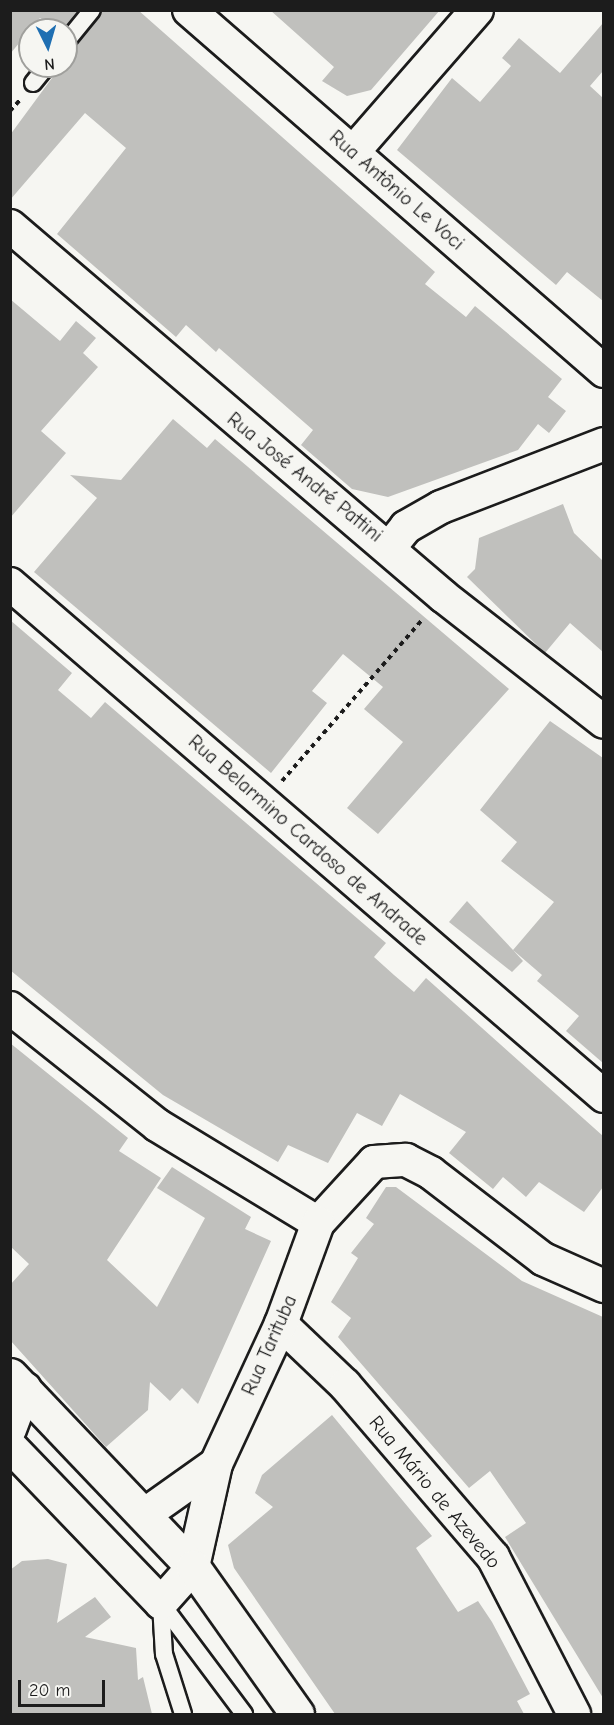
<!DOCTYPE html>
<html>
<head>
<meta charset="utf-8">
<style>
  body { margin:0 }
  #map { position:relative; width:614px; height:1725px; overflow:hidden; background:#f6f6f2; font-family:"Comic Neue",sans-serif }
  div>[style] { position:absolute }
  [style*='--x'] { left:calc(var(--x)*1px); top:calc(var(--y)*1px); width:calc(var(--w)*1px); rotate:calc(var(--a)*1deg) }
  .building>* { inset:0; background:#c0c0bd }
  .path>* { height:4px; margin-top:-2px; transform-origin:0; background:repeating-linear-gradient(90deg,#1c1c1c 0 4.5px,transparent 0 9px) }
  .roads { filter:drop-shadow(2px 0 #1c1c1c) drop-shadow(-2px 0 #1c1c1c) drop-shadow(0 2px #1c1c1c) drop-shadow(0 -2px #1c1c1c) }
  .service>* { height:16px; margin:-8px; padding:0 8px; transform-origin:8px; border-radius:8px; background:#f6f6f2 }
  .minor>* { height:32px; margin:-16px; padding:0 16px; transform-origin:16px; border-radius:16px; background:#f6f6f2 }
  .tertiary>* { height:33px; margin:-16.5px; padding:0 16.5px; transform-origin:16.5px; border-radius:16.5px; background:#f6f6f2 }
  span { translate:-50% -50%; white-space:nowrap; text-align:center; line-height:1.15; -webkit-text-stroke:5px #f6f6f2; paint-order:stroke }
  .street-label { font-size:20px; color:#1c1c1c }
  .frame { position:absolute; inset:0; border:12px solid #1c1c1c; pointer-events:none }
  .north { position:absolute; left:18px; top:18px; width:60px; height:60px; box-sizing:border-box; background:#f6f6f2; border:2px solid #9f9f9c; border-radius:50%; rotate:175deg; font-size:16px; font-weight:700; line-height:24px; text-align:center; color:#1c1c1c }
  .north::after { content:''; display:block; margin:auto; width:21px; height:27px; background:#1f6fb2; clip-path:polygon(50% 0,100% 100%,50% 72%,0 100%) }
  .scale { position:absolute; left:18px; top:1680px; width:87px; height:27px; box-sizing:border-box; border:3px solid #1c1c1c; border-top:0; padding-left:8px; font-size:18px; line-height:21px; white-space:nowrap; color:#1c1c1c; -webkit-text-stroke:4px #f6f6f2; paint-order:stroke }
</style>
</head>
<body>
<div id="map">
  <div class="building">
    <i style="clip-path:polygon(10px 10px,78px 10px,62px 30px,40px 18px,10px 54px)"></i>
    <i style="clip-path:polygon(102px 10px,138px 10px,435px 272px,425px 284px,466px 317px,475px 306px,562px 379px,548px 397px,566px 411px,549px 433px,538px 424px,518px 450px,388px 497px,352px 489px,301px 445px,313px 430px,219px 348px,216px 352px,186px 325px,176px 337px,57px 234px,126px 148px,85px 113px,10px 200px,10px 135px)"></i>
    <i style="clip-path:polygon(270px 10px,440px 10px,371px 90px,347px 96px,322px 81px,334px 67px)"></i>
    <i style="clip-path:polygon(603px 23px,603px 71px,590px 86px,603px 98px,603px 301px,567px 272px,556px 285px,397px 150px,452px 78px,480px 102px,511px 66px,502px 58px,519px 38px,560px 73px)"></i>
    <i style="clip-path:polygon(10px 299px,60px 341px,76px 321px,96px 338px,83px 353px,98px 367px,41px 431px,66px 453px,10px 518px)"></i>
    <i style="clip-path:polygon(173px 419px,207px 448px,215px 439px,509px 689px,378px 834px,347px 808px,403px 742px,364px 709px,383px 687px,343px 654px,312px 691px,327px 703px,271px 773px,34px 572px,97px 498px,70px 475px,121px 480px)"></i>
    <i style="clip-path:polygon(563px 504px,574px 533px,603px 561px,603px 652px,570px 623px,545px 653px,467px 577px,475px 569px,479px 538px)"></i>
    <i style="clip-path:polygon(10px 620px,72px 673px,58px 690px,91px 718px,105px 702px,386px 943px,374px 957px,394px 975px,414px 992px,426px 978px,603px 1136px,603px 1187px,584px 1212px,539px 1182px,526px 1197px,503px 1177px,493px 1189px,449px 1153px,466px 1132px,400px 1094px,382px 1126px,357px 1113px,328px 1163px,288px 1145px,278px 1162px,163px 1095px,10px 970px)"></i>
    <i style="clip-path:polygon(550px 721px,603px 758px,603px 1063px,566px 1031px,579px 1016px,537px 981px,542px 975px,513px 950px,523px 961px,512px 972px,449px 922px,467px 901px,513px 950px,554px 902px,501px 861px,517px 842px,480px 810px)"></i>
    <i style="clip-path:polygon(10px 1043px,128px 1138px,119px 1151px,161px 1178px,107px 1260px,157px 1307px,205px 1218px,157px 1188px,172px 1167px,251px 1217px,245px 1229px,271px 1241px,198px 1404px,182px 1388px,170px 1401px,150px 1382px,148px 1410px,106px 1447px,10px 1340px,10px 1285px,29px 1264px,10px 1246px)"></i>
    <i style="clip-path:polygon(386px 1187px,396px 1187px,522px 1281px,603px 1317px,603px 1698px,505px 1537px,526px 1523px,490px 1471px,469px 1488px,338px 1337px,351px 1318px,331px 1302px,358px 1258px,351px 1253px,374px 1224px,366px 1218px)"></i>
    <i style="clip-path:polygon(332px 1415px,432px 1536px,416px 1548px,458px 1612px,478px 1601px,492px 1622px,530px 1694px,517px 1701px,524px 1714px,335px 1714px,234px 1568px,228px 1545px,273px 1507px,255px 1493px,262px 1475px)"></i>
    <i style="clip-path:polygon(48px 1559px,67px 1564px,57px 1623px,95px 1597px,111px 1617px,85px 1637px,136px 1648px,138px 1680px,143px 1677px,152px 1714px,10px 1714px,10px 1570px,22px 1561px)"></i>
  </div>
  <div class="path">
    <i style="--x:10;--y:111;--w:15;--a:-48"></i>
    <i style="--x:282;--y:781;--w:215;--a:-49"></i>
  </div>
  <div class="roads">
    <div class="service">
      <i style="--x:66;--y:42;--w:41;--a:-50.9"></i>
      <i style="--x:33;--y:83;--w:22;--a:-51"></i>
      <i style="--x:161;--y:1603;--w:139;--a:53.2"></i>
      <i style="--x:161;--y:1604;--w:50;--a:86.6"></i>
      <i style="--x:164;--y:1654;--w:63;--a:72.4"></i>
    </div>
    <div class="minor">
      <i style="--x:189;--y:10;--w:550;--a:41.02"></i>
      <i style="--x:354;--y:151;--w:187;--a:-48.9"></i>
      <i style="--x:10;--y:226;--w:570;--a:40.51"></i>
      <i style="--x:443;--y:596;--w:204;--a:38"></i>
      <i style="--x:390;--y:547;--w:26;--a:-51"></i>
      <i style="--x:406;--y:527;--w:40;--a:-29.7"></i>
      <i style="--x:441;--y:507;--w:175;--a:-21.1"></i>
      <i style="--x:10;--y:584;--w:784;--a:40.76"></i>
      <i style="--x:10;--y:1008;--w:188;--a:38.5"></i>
      <i style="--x:157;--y:1125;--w:188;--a:31.3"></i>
      <i style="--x:318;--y:1223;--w:83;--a:-47.4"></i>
      <i style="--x:374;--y:1162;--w:32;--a:-4"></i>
      <i style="--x:406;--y:1160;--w:28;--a:27"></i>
      <i style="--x:431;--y:1173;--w:141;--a:37.5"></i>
      <i style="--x:543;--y:1259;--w:67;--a:23.9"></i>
      <i style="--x:281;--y:1324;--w:88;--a:43.6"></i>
      <i style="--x:345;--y:1385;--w:227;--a:49.3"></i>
      <i style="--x:493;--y:1557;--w:177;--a:62.7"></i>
      <i style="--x:10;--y:1429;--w:43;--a:-69.4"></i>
      <i style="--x:10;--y:1446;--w:218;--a:46.1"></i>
      <i style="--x:161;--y:1603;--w:48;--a:-48.4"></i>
      <i style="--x:193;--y:1567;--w:106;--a:-77.4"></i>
      <i style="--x:216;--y:1464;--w:154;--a:-65.1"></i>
      <i style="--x:281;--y:1324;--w:108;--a:-69.9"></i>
      <i style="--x:144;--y:1515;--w:88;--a:-35.3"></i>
    </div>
    <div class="tertiary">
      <i style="--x:10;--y:1375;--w:265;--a:46.4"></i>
      <i style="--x:193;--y:1567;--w:180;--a:54.7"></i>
    </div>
  </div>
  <div class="street-label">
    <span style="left:397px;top:190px;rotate:41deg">Rua Antônio Le Voci</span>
    <span style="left:305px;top:477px;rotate:39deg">Rua José André Pattini</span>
    <span style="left:308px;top:840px;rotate:41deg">Rua Belarmino Cardoso de Andrade</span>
    <span style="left:269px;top:1345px;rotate:-66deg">Rua Tarituba</span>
    <span style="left:435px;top:1492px;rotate:50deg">Rua Mário de Azevedo</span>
  </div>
  <div class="frame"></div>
  <div class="north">N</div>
  <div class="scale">20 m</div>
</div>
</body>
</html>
